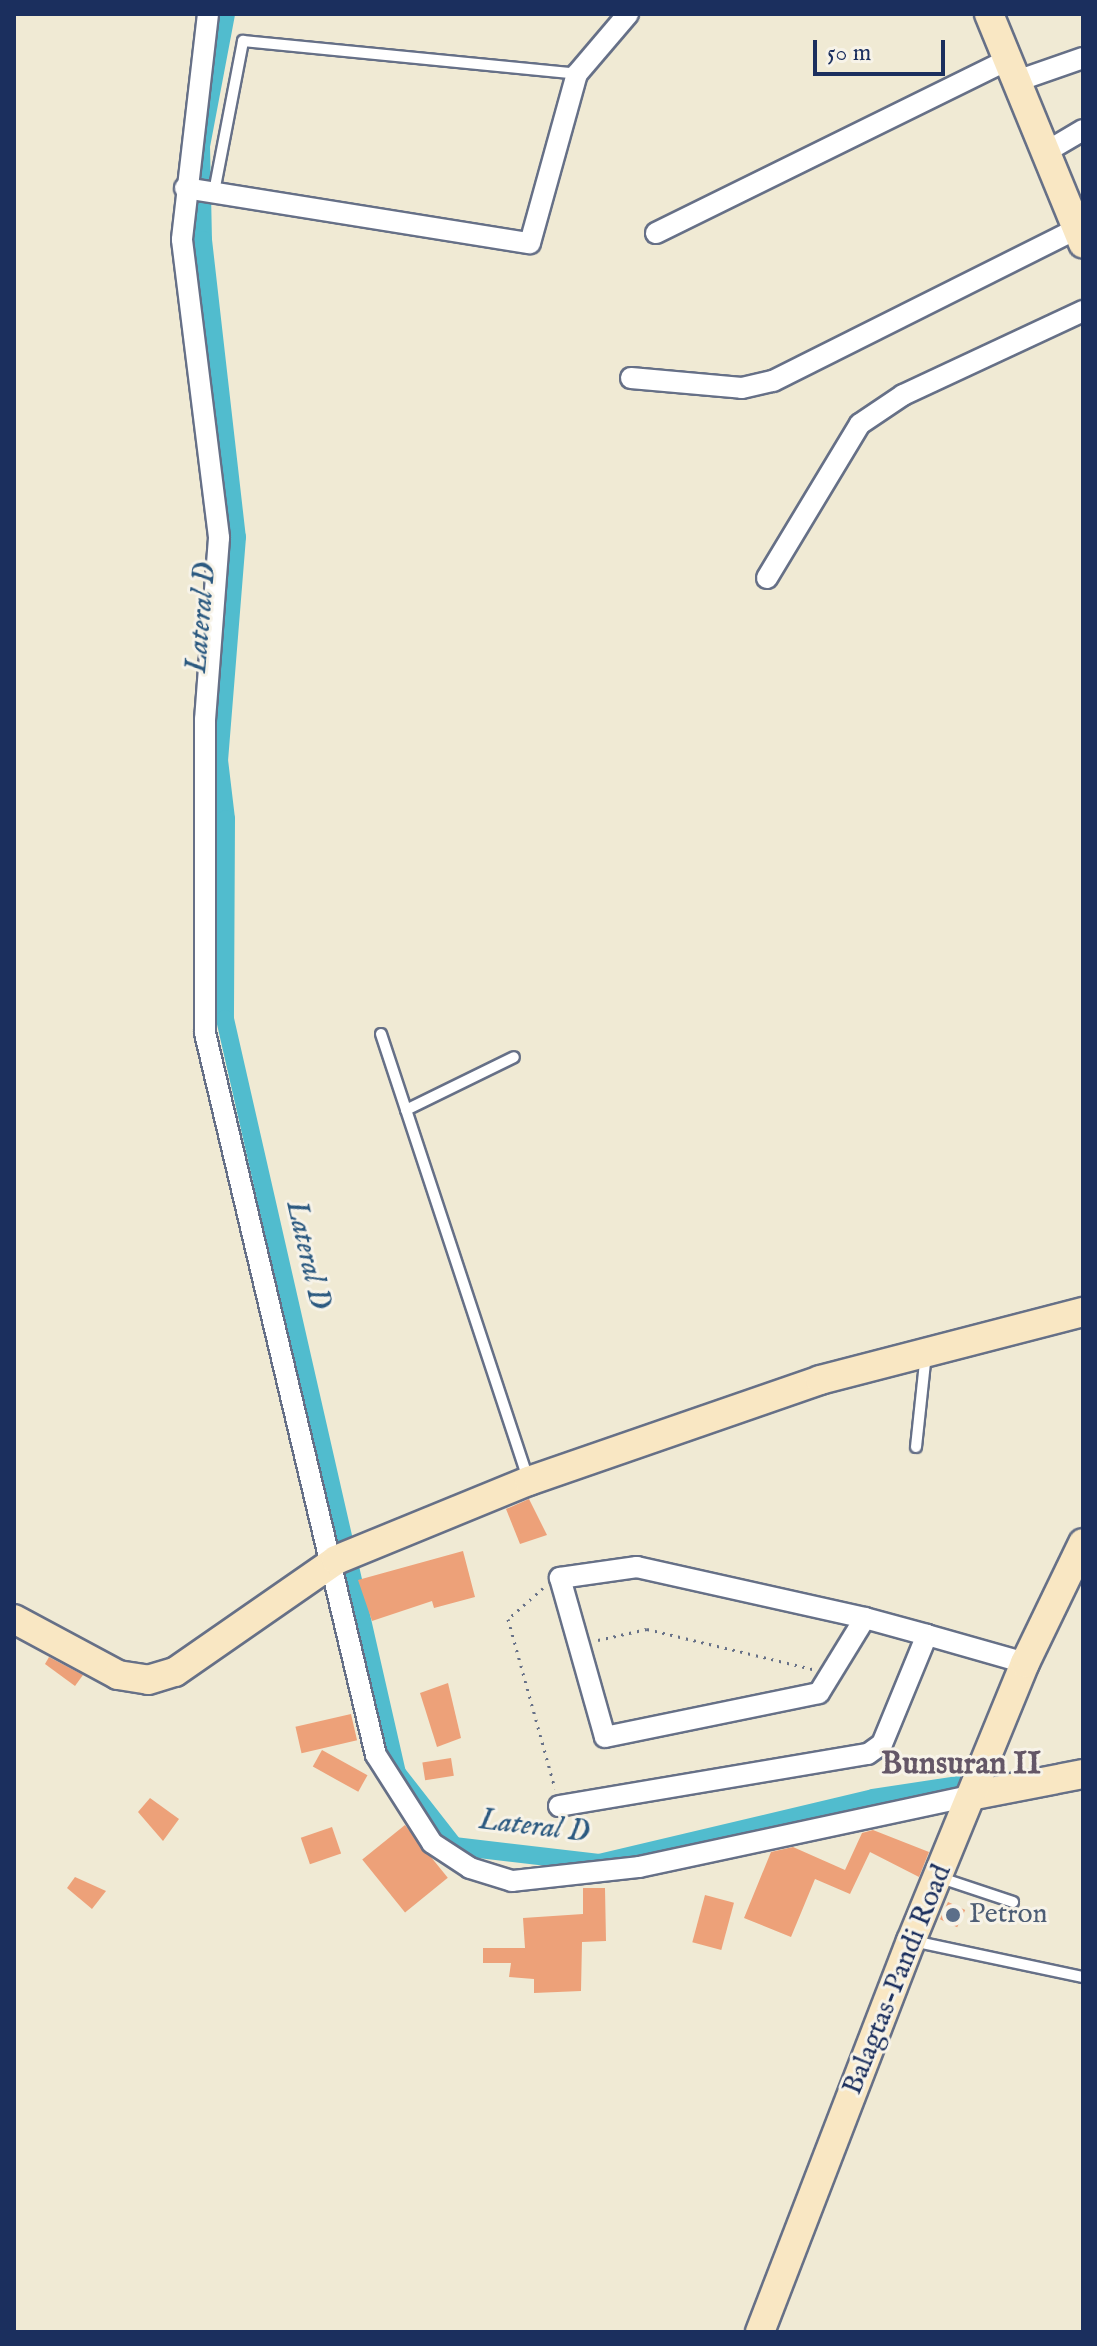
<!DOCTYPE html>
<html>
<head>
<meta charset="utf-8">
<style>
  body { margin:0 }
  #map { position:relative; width:1097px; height:2346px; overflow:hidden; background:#f0ead4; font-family:"IM FELL English",serif }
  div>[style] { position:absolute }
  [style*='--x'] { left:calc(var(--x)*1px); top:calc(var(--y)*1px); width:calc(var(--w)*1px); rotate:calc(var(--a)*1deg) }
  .canal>* { height:18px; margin:-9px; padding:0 9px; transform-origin:9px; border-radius:9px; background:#51bcce }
  .building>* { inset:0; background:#eda179; transform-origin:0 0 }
  .path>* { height:3px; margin-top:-1.5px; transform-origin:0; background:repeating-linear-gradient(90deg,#667087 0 2px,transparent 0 8px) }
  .roads { filter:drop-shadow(2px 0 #667087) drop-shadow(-2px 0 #667087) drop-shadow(0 2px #667087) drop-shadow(0 -2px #667087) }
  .lane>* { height:10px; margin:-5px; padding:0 5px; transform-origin:5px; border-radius:5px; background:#fff }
  .street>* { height:20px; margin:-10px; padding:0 10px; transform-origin:10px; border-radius:10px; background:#fff }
  .secondary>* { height:28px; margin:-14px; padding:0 14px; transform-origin:14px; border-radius:14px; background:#f9e7c3 }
  .dots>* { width:22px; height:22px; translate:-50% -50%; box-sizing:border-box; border:4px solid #f7f3e8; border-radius:50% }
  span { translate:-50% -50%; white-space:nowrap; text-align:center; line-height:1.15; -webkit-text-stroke:6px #f7f3e8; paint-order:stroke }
  .service-label { font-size:28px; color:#4e5e75 }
  .left { translate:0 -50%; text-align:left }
  .street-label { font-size:28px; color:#1b2f5e }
  .water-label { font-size:30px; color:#2b5980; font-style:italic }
  .quarter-label { font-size:32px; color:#645767; font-weight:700 }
  .frame { position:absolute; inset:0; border:16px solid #1b2f5e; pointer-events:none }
  .scale { position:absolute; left:813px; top:40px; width:132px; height:36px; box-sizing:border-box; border:4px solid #1b2f5e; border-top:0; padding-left:10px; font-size:24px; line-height:28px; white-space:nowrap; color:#1b2f5e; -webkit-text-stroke:6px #f7f3e8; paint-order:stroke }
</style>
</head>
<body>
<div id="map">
  <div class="canal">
    <i style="--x:226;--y:14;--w:134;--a:100.7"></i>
    <i style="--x:201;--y:146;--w:94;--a:88.8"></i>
    <i style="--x:203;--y:240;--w:299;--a:83.5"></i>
    <i style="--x:237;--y:537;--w:224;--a:94.6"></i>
    <i style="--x:219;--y:760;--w:59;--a:83.2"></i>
    <i style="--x:226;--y:819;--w:200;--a:90.3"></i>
    <i style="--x:225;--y:1019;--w:773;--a:77.15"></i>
    <i style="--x:397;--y:1773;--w:93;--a:52"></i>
    <i style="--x:454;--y:1846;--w:146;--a:6.7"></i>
    <i style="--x:599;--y:1863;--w:282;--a:-13.3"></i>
    <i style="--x:873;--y:1798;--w:112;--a:-8.7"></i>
  </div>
  <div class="building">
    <i style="clip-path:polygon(529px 1499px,547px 1535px,520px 1544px,506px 1509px)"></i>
    <i style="clip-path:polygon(463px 1551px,475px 1597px,434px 1608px,432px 1601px,372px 1621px,358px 1580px)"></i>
    <i style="clip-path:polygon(49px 1657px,83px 1675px,75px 1686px,45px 1664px)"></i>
    <i style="clip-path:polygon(448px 1683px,461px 1738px,437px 1747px,420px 1693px)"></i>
    <i style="left:351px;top:1714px;width:27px;height:57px;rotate:77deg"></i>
    <i style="left:322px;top:1750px;width:52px;height:19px;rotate:29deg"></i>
    <i style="left:451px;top:1758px;width:18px;height:29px;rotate:81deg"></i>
    <i style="clip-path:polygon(150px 1798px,179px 1819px,163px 1841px,138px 1812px)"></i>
    <i style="left:405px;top:1825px;width:68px;height:55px;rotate:51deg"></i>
    <i style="left:332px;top:1827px;width:28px;height:33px;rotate:71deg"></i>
    <i style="clip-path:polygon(873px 1830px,929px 1852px,919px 1877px,870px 1852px,850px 1894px,815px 1879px,791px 1937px,744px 1918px,771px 1852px,793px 1847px,845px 1870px,862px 1833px)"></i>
    <i style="clip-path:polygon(75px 1877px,106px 1891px,92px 1909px,67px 1888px)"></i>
    <i style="clip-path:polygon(583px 1888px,605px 1888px,606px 1941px,582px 1942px,581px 1991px,534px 1993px,534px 1979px,509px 1977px,511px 1963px,483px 1963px,483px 1948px,525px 1948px,523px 1918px,583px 1914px)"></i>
    <i style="left:705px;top:1895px;width:30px;height:49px;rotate:15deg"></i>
    <i style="left:948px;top:1902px;width:19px;height:19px;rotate:25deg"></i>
  </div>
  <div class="path">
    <i style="--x:543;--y:1588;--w:47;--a:138.5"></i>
    <i style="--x:508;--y:1619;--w:176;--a:74.5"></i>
    <i style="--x:598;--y:1640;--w:50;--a:-12.7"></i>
    <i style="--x:647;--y:1629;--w:170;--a:13.6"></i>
  </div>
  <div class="roads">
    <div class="lane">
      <i style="--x:214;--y:192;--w:154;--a:-79.1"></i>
      <i style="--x:243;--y:41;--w:336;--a:5.6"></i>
      <i style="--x:381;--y:1034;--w:469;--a:71.7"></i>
      <i style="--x:406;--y:1110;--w:120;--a:-26.1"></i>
      <i style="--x:916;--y:1447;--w:94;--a:-83.9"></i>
      <i style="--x:941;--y:1878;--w:76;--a:18.4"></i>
      <i style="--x:913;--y:1941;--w:174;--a:12"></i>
    </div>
    <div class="street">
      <i style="--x:208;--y:14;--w:227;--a:96.6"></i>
      <i style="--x:182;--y:240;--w:300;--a:82.9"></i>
      <i style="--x:219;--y:538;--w:182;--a:94.4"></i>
      <i style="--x:205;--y:719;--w:314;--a:90"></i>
      <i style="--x:205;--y:1033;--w:742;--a:76.68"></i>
      <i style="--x:376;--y:1755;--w:104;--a:57.5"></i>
      <i style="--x:432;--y:1843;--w:45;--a:33.3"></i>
      <i style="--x:470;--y:1868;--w:44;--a:17.2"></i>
      <i style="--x:512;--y:1881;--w:128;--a:-6.3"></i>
      <i style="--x:639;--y:1867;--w:344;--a:-12.1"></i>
      <i style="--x:1014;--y:82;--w:73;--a:-19.2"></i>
      <i style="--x:1044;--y:153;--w:45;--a:-30.5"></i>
      <i style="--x:185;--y:188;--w:349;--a:9.1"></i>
      <i style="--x:530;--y:243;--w:175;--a:-74.5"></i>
      <i style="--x:577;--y:74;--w:79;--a:-49.6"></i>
      <i style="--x:656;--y:233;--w:390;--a:-26.2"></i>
      <i style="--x:631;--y:378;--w:111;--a:5.1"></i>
      <i style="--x:742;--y:388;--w:32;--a:-13"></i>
      <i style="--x:773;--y:381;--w:338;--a:-26.6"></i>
      <i style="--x:767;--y:578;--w:180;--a:-58.9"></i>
      <i style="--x:860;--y:424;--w:52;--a:-34"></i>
      <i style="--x:903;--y:395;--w:199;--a:-25"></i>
      <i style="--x:927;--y:1635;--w:102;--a:15.9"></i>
      <i style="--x:559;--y:1806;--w:313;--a:-9.6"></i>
      <i style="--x:868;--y:1754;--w:17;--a:-36"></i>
      <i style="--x:882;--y:1744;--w:118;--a:-67.6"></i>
      <i style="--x:927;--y:1635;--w:64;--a:-164.7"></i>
      <i style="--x:865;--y:1618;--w:234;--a:-167.4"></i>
      <i style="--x:637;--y:1567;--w:78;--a:171.9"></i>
      <i style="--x:560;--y:1578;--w:165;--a:74.2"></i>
      <i style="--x:605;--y:1737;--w:218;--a:-11.6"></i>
      <i style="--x:819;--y:1693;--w:88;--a:-58.5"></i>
    </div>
    <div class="secondary">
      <i style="--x:989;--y:14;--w:248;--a:67.7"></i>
      <i style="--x:14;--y:1619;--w:118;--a:28.3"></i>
      <i style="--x:118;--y:1675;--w:30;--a:9"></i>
      <i style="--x:148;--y:1680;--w:28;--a:-17"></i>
      <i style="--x:175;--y:1672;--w:196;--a:-34.8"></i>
      <i style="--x:336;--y:1560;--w:209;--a:-22.3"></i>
      <i style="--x:529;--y:1481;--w:308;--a:-19.1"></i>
      <i style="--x:820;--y:1380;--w:272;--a:-14.5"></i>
      <i style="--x:975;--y:1795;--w:110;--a:-11"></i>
      <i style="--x:760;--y:2332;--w:419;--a:-68.9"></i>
      <i style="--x:911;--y:1941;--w:300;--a:-67.7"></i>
      <i style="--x:1025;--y:1663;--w:133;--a:-64.2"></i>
    </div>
  </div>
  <div class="dots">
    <i style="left:953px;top:1915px;background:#5c6f8a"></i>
  </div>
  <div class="service-label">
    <span class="left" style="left:969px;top:1915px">Petron</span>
  </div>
  <div class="street-label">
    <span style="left:898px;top:1980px;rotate:-68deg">Balagtas-Pandi Road</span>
  </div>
  <div class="water-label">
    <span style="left:202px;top:618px;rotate:-85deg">Lateral D</span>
    <span style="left:307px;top:1255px;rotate:77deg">Lateral D</span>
    <span style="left:534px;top:1827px;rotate:7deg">Lateral D</span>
  </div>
  <div class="quarter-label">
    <span style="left:961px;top:1765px">Bunsuran II</span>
  </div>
  <div class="frame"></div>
  <div class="scale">50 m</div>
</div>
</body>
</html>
